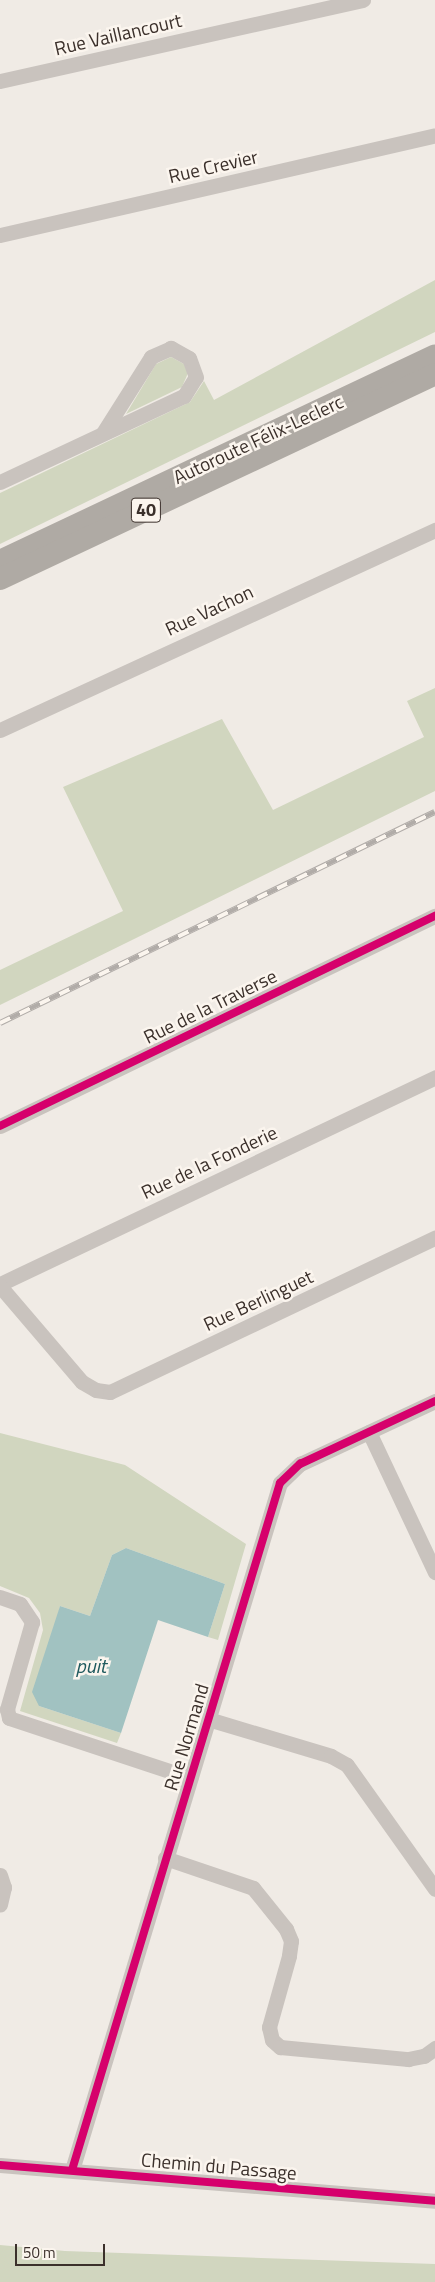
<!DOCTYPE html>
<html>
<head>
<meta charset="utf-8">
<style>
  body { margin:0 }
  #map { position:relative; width:435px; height:2282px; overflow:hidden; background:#f0ebe5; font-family:"Titillium Web",sans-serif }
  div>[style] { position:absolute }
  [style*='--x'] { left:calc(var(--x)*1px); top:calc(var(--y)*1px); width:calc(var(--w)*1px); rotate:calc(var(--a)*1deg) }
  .green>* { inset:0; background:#d1d6bf }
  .water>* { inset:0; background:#a1c2c1 }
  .minor>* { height:15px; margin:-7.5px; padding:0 7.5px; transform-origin:7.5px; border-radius:7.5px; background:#c9c3be }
  .highway>* { height:22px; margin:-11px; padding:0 11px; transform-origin:11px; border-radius:11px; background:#afaaa4 }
  .rail>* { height:5.5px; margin-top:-2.75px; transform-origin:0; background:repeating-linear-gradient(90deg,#fbf5ee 0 11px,#b1aca8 0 22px); box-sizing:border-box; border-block:1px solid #b1aca8 }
  .cycleway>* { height:8px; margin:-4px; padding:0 4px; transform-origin:4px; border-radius:4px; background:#d6006c }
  span { translate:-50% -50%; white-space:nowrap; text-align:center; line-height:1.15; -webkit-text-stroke:5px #fbf5ee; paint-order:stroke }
  .shield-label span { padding:1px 4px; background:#fbf5ee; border:1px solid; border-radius:4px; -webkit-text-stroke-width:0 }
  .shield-label { font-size:18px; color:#3b302b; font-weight:700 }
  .street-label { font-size:19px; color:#3b302b }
  .water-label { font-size:20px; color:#1f5a5e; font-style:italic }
  .scale { position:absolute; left:15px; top:2244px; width:90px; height:22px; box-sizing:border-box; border:2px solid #3b302b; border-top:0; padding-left:6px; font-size:15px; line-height:18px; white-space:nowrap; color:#3b302b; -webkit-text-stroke:4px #fbf5ee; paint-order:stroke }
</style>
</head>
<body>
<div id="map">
  <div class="green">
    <i style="clip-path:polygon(435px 280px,435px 332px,0 544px,0 493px,190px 402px,204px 381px,214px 400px)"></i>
    <i style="clip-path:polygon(171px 357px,184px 364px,188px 373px,182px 387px,126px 414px,156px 364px)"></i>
    <i style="clip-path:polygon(435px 688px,435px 791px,0 1005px,0 970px,123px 911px,63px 787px,222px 719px,273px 810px,424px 737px,407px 701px)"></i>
    <i style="clip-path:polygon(0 1433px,125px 1465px,246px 1544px,218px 1640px,208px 1637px,225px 1584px,126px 1548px,112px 1555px,90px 1616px,60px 1606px,39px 1706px,121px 1733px,117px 1743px,20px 1711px,43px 1630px,40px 1613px,29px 1598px,0 1586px)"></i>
    <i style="clip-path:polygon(0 2245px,65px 2251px,435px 2264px,435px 2282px,0 2282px)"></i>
  </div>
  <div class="water">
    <i style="clip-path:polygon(126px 1548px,225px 1584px,208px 1637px,158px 1620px,121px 1733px,39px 1706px,32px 1692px,60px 1606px,90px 1616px,112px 1555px)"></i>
  </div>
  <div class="minor">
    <i style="--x:0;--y:81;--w:372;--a:-12.6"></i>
    <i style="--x:0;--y:235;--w:446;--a:-12.9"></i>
    <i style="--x:0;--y:482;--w:203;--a:-25.1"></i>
    <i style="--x:184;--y:396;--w:22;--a:-58"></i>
    <i style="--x:196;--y:377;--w:20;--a:-110"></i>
    <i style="--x:189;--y:358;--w:21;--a:-151"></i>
    <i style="--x:171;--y:348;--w:22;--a:156"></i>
    <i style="--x:151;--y:357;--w:90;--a:122.3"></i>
    <i style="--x:0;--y:730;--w:479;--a:-24.7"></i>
    <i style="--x:0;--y:1126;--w:483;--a:-25.8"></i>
    <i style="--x:0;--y:1284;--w:482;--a:-25.4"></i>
    <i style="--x:0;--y:1286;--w:126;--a:49.5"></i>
    <i style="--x:82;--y:1382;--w:16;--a:30"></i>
    <i style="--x:96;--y:1390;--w:14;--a:8"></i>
    <i style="--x:110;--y:1392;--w:360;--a:-25.4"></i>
    <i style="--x:369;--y:1432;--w:155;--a:64.8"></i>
    <i style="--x:0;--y:1597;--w:21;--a:19"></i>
    <i style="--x:20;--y:1604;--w:22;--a:56"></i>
    <i style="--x:32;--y:1622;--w:91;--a:106"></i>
    <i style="--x:7;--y:1709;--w:9;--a:77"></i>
    <i style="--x:9;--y:1718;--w:191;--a:18.3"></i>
    <i style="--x:208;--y:1719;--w:128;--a:16.7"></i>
    <i style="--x:331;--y:1756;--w:18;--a:29"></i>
    <i style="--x:347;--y:1765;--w:152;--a:54.6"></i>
    <i style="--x:165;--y:1858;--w:93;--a:18.8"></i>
    <i style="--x:253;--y:1888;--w:53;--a:51.2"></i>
    <i style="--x:286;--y:1929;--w:13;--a:67"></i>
    <i style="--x:291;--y:1941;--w:15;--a:98"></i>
    <i style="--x:289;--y:1956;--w:74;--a:105.7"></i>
    <i style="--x:269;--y:2027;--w:13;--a:77"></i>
    <i style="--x:272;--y:2040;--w:11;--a:41"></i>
    <i style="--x:280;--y:2047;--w:129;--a:5.4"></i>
    <i style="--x:408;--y:2059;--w:16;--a:-11"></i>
    <i style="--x:424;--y:2056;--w:14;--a:-36"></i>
    <i style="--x:0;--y:1875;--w:13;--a:72"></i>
    <i style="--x:4;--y:1887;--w:18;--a:103"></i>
    <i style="--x:0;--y:2165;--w:436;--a:4.7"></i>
    <i style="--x:72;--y:2170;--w:718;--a:-73.16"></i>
    <i style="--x:280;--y:1483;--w:28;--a:-44"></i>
    <i style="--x:300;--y:1464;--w:149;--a:-25"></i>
  </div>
  <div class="highway">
    <i style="--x:0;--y:561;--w:481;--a:-25.3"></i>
    <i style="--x:0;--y:579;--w:481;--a:-25.2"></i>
  </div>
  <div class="rail">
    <i style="--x:0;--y:1023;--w:483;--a:-25.9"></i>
  </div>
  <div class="cycleway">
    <i style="--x:0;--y:1126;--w:483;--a:-25.8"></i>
    <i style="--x:0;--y:2165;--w:436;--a:4.7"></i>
    <i style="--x:72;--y:2170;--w:718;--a:-73.16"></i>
    <i style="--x:280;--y:1483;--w:28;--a:-44"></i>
    <i style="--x:300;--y:1464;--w:149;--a:-25"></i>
  </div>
  <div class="shield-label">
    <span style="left:146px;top:510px">40</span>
  </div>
  <div class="street-label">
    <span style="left:118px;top:34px;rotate:-13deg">Rue Vaillancourt</span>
    <span style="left:213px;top:166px;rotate:-13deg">Rue Crevier</span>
    <span style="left:258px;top:439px;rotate:-25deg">Autoroute Félix-Leclerc</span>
    <span style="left:209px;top:610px;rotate:-25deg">Rue Vachon</span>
    <span style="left:210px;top:1006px;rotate:-26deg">Rue de la Traverse</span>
    <span style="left:209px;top:1162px;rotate:-25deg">Rue de la Fonderie</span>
    <span style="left:258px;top:1300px;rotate:-25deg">Rue Berlinguet</span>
    <span style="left:186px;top:1737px;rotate:-73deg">Rue Normand</span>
    <span style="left:219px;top:2166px;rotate:5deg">Chemin du Passage</span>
  </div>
  <div class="water-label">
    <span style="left:91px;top:1665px">puit</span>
  </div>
  <div class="scale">50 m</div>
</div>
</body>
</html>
